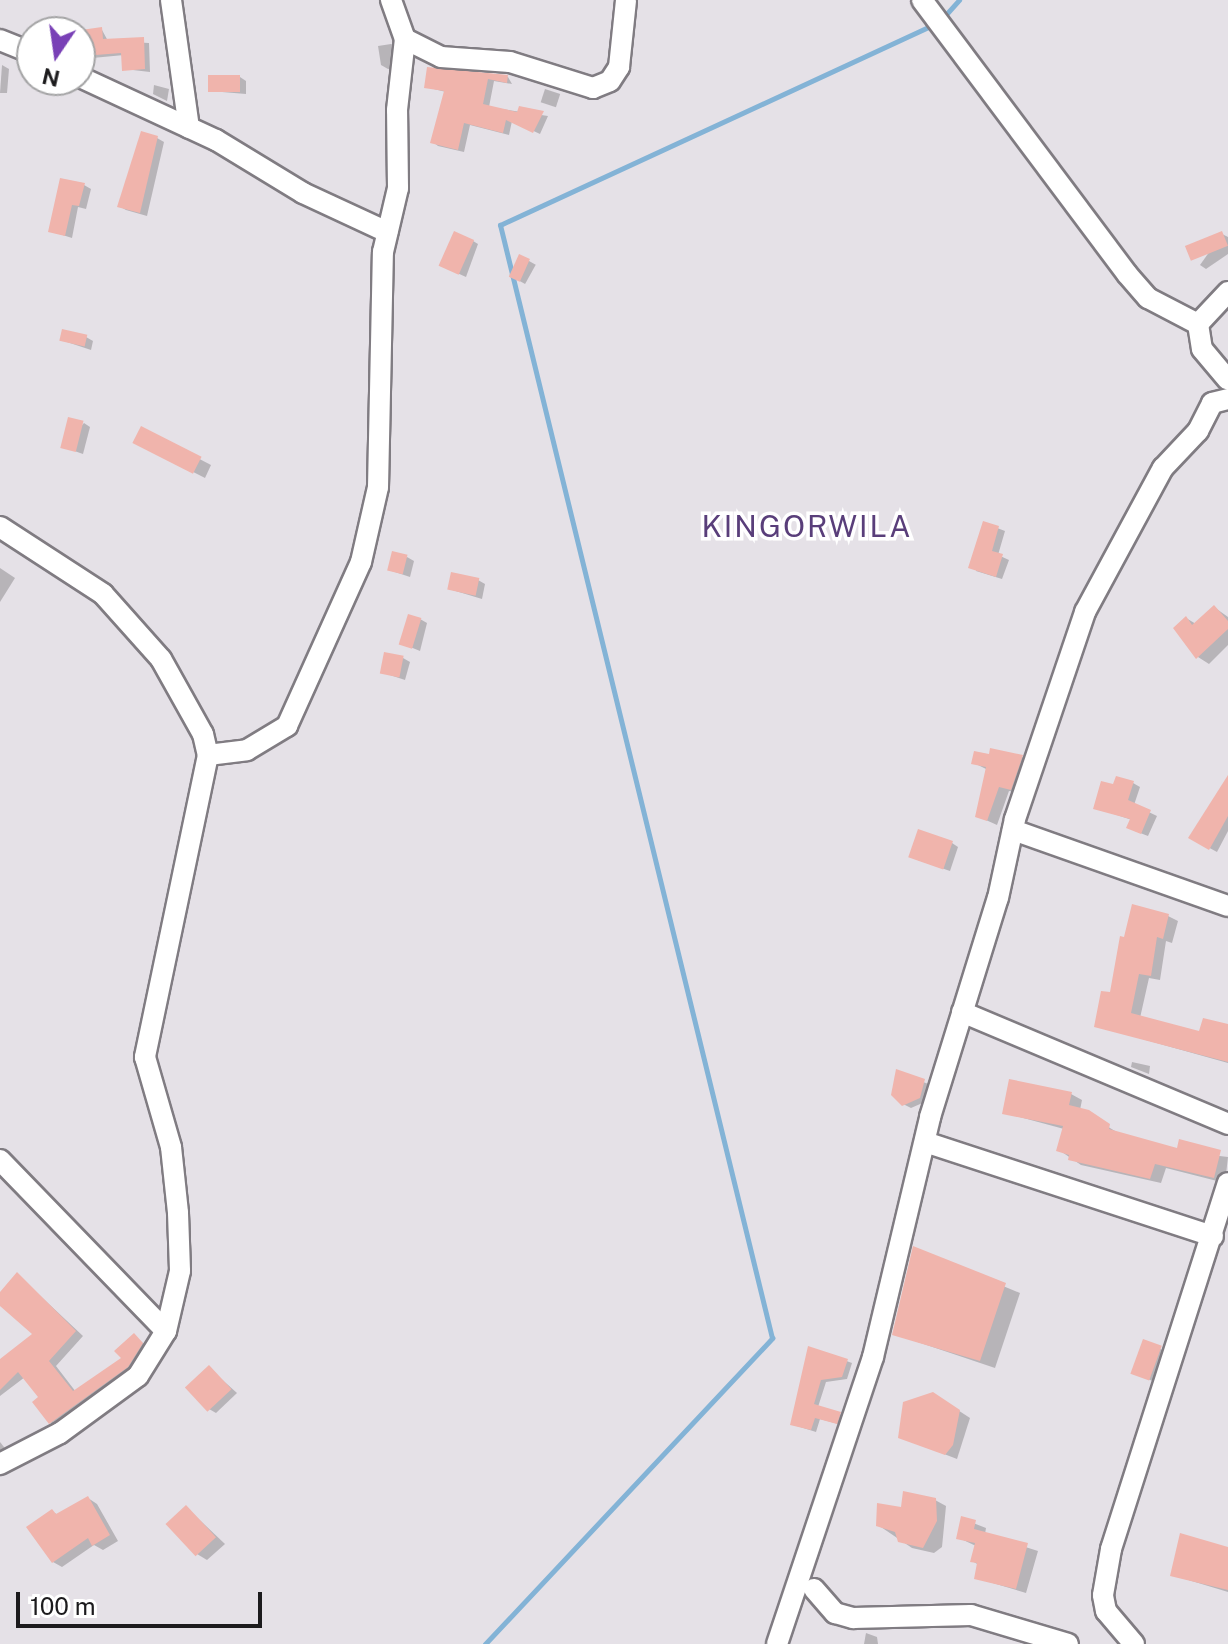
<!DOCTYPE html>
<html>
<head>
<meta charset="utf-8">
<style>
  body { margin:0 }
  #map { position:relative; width:1228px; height:1644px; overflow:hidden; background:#e5e1e7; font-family:"Public Sans",sans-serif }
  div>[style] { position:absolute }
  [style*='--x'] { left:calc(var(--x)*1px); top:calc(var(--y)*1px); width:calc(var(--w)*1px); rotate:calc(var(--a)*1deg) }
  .shadow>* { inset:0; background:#0003; transform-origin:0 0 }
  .stream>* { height:5px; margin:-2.5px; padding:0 2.5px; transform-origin:2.5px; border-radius:2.5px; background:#83b3d6 }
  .building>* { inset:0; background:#f0b4ac; transform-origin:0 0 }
  .roads { filter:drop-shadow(2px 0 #807c82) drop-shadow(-2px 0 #807c82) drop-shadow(0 2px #807c82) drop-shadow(0 -2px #807c82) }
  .street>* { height:20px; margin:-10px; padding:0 10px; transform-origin:10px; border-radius:10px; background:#fff }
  span { translate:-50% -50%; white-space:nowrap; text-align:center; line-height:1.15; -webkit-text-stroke:7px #fff; paint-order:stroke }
  .quarter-label { font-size:30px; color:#593e7a; letter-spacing:2px }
  .north { position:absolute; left:16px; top:16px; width:80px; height:80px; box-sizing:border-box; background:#fff; border:2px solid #a4a4a5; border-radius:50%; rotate:193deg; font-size:22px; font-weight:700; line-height:32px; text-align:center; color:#1c1b1d }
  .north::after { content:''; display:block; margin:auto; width:28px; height:36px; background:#7940b6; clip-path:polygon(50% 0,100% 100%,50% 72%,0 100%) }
  .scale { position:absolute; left:16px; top:1592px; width:246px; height:36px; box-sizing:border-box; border:4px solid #1c1b1d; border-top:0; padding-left:10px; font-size:24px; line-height:28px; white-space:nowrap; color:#1c1b1d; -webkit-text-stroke:6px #fff; paint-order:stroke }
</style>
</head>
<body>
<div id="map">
  <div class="shadow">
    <i style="clip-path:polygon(60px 23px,68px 32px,46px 32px,46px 27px)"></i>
    <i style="clip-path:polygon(102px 30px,108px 41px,149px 43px,150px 72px,124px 69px,124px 55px,82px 59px,80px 64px,80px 32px,76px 32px)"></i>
    <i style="clip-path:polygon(391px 44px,398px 47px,396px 68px,388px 69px,381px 65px,378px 46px)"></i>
    <i style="clip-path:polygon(2px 65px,9px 69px,7px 93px,0 93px)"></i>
    <i style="clip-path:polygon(428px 69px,508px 77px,512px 84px,494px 81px,489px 107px,548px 116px,540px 134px,512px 121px,509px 135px,470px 125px,464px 152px,438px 146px,433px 142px,446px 92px,426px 87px)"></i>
    <i style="clip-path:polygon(240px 77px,246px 81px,246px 94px,210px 91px)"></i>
    <i style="clip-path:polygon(154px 85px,169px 89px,167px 101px,153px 94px)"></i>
    <i style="left:545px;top:89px;width:16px;height:14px;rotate:18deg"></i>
    <i style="clip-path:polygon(157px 138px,164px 142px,147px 216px,126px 210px,119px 206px)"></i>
    <i style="clip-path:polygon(84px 185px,91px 189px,86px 209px,78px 207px,72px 238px,50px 231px)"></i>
    <i style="clip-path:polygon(1222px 234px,1228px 237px,1228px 254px,1206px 269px,1200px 265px)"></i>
    <i style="clip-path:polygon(473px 241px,478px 244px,466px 277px,446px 268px)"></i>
    <i style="left:520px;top:256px;width:18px;height:22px;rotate:29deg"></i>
    <i style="clip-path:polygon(86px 337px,93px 341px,91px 350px,61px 340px)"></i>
    <i style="clip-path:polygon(84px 423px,90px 427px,83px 454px,63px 447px)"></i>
    <i style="clip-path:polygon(142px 429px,211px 465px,205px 478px,146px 448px)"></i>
    <i style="clip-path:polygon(984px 523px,1005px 531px,998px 555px,1009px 560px,1002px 579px,976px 571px)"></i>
    <i style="clip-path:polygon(407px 557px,414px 561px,410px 577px,389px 570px)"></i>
    <i style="clip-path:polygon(0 568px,15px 578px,0 602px)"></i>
    <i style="clip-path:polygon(478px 580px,485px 584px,482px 599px,449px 589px)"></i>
    <i style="clip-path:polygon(1214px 607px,1228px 617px,1228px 645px,1209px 664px,1198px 657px,1186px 618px,1196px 624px)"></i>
    <i style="clip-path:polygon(420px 619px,427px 623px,420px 651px,403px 644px)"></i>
    <i style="clip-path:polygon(403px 658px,410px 662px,405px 680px,381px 672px)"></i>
    <i style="clip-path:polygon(1022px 757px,1031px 762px,1021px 793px,1009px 791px,997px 825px,977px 816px,988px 770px,974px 763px)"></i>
    <i style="clip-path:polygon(1133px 783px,1140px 787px,1134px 805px,1157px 816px,1148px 836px,1135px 831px,1132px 820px,1096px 808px,1115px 786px)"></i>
    <i style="clip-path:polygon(1228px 789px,1228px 831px,1217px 852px,1191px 838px)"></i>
    <i style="clip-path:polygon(952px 843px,958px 847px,950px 871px,918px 860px)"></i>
    <i style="clip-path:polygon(1168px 916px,1178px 921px,1172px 943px,1166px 941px,1160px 980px,1149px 978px,1140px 1018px,1201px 1034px,1228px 1026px,1228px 1063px,1096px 1026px,1111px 995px,1126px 939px)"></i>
    <i style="clip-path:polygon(1132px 1062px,1150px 1066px,1149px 1074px,1131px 1067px)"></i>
    <i style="clip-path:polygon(897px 1072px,931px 1085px,927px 1101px,911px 1108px,903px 1104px)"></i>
    <i style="clip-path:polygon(1071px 1094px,1082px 1100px,1080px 1110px,1120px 1134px,1178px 1151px,1228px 1157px,1225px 1183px,1166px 1168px,1161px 1183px,1081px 1165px,1059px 1150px,1064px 1129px,1005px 1113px)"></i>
    <i style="clip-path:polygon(914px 1249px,1020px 1293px,995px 1368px,894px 1334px)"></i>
    <i style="clip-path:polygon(17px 1274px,83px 1336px,56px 1366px,76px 1392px,124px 1358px,134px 1336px,150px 1349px,136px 1371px,58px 1427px,50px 1422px,41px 1398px,25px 1377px,0 1396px,0 1362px,35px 1335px,0 1303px,0 1296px)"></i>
    <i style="clip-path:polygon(1144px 1342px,1172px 1354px,1162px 1385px,1136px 1374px)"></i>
    <i style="clip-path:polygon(810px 1348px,852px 1363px,847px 1379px,826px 1382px,818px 1407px,845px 1416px,842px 1425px,820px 1419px,816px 1432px,797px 1426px)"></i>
    <i style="clip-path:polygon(209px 1368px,237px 1393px,216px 1413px,209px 1409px)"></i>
    <i style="clip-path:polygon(944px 1401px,970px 1418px,957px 1459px,900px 1437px)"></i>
    <i style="clip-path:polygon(0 1442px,8px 1452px,0 1457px)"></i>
    <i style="clip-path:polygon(88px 1498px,97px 1504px,118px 1541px,103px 1550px,94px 1545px,62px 1567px,53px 1562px,52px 1512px,59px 1515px)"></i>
    <i style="clip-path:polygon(935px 1500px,946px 1506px,942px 1547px,934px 1553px,912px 1548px,878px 1525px,903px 1509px)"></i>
    <i style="clip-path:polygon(186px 1507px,225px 1544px,207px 1560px,197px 1554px)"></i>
    <i style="clip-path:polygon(963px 1519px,986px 1528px,985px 1534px,1038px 1551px,1026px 1593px,976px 1578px,979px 1565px,972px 1561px,976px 1546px,959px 1538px)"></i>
    <i style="clip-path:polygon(1228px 1549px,1228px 1592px,1172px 1575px)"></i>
    <i style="clip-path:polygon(866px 1633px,877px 1637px,878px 1644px,864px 1644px)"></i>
  </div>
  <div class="stream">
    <i style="--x:941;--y:20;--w:27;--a:-48"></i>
    <i style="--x:485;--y:1644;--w:420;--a:-46.8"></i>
    <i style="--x:772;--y:1338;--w:1146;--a:-103.73"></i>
    <i style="--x:500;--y:225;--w:476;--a:-24.8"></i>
  </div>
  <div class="building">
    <i style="clip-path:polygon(102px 27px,103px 39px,144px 37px,145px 69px,122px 71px,121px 53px,83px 56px,81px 30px)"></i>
    <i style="clip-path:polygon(427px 67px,508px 75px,507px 83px,488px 79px,483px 104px,517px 112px,519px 106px,544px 111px,533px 133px,506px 120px,503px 133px,464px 123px,458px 150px,430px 143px,444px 91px,424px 88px)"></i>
    <i style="left:208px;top:75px;width:32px;height:17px"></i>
    <i style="clip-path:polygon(141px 131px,158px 136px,140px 213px,117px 207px)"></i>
    <i style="clip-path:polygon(60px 178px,85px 183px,79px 206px,72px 205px,65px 236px,48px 232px)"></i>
    <i style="left:454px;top:231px;width:22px;height:38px;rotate:24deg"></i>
    <i style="left:1222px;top:231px;width:16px;height:40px;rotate:68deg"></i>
    <i style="left:519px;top:254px;width:12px;height:25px;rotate:24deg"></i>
    <i style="left:62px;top:329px;width:26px;height:12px;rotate:13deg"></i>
    <i style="left:68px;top:417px;width:16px;height:32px;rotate:14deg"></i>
    <i style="left:141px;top:426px;width:68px;height:19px;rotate:27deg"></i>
    <i style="clip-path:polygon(983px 521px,999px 526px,992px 551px,1003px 554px,996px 577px,968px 568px)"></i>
    <i style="left:392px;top:551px;width:16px;height:20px;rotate:14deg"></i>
    <i style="left:451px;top:572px;width:29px;height:18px;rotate:12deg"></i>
    <i style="clip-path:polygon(1214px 605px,1228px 621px,1228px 629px,1196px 659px,1173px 628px,1186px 616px,1192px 625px)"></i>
    <i style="left:408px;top:614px;width:14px;height:32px;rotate:17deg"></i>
    <i style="left:384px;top:652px;width:20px;height:22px;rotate:11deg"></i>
    <i style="clip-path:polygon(990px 748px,1023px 755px,1011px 790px,999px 787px,987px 821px,975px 817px,986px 767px,971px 764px,974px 751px,989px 754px)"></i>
    <i style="clip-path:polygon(1228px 775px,1228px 816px,1209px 850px,1188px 838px)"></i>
    <i style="clip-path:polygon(1116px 776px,1134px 781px,1128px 800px,1151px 810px,1141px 834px,1126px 828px,1130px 819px,1093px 809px,1101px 781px,1113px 784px)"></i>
    <i style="left:918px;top:829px;width:37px;height:30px;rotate:19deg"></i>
    <i style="clip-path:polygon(1132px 904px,1169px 914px,1163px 939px,1157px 937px,1151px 976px,1139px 974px,1131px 1013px,1199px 1031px,1203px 1018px,1228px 1024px,1228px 1062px,1094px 1027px,1101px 991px,1110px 992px,1120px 936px,1124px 937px)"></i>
    <i style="clip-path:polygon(896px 1069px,925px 1079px,920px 1098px,902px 1106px,891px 1095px)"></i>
    <i style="clip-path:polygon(1009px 1079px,1072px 1092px,1069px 1105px,1089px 1110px,1110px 1124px,1109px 1129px,1177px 1148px,1179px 1139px,1221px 1150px,1214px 1178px,1155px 1164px,1150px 1179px,1068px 1160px,1069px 1155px,1056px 1151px,1063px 1126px,1002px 1114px)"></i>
    <i style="clip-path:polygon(913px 1246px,1006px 1283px,980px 1361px,892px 1335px)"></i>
    <i style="clip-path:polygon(17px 1272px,76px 1331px,49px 1361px,73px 1391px,121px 1358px,114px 1351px,134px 1333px,143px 1343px,128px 1367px,49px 1424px,32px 1402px,38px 1397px,18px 1372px,0 1390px,0 1359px,32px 1334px,0 1306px,0 1292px)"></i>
    <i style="left:1143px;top:1339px;width:20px;height:37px;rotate:20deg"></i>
    <i style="clip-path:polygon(808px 1346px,848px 1359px,842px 1377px,821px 1380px,814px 1404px,841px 1412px,837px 1424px,815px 1418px,811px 1430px,790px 1425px)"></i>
    <i style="left:209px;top:1365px;width:33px;height:33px;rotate:47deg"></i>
    <i style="clip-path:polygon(933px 1392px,960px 1410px,953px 1445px,945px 1455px,898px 1438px,903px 1402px)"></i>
    <i style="clip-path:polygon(903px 1491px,936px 1498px,937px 1521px,923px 1548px,898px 1542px,895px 1532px,876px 1526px,877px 1503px,901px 1507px)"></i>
    <i style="clip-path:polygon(88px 1496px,110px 1535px,92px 1546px,88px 1538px,52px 1563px,26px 1527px,52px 1509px,56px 1514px)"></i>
    <i style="left:186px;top:1505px;width:44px;height:28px;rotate:47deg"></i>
    <i style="clip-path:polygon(961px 1516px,976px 1520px,974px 1529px,1028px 1543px,1016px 1589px,974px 1579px,977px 1563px,970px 1562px,975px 1543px,956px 1539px)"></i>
    <i style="clip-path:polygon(1180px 1533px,1228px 1547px,1228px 1590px,1170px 1576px)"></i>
  </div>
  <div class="roads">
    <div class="street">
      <i style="--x:171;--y:0;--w:129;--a:82"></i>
      <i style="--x:391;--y:0;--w:41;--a:70.3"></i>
      <i style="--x:405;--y:39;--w:40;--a:26.6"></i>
      <i style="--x:441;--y:57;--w:69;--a:4.1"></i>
      <i style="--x:510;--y:62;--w:87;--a:17.4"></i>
      <i style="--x:593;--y:88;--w:18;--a:-22"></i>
      <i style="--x:610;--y:81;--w:17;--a:-57"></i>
      <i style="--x:619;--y:67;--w:67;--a:-84"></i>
      <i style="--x:922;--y:0;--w:342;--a:53.2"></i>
      <i style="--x:1127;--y:274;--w:32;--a:49"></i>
      <i style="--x:1148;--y:298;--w:56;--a:27.5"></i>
      <i style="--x:0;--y:40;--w:35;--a:22"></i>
      <i style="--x:80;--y:77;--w:150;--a:24.9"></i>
      <i style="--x:216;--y:140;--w:102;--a:31.3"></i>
      <i style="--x:303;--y:193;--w:93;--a:24.9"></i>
      <i style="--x:1228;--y:292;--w:44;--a:133.2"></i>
      <i style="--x:1198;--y:324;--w:25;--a:81"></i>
      <i style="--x:1202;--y:349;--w:40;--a:50"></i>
      <i style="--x:0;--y:527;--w:123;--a:33"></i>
      <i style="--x:103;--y:594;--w:87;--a:48.3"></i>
      <i style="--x:161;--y:659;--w:86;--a:60.8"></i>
      <i style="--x:203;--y:734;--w:22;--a:77"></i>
      <i style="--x:208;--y:755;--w:309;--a:101.8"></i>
      <i style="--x:145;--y:1057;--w:94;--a:73.9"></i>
      <i style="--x:171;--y:1147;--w:66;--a:83.9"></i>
      <i style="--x:178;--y:1213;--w:58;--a:88"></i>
      <i style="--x:180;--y:1271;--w:62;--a:103.1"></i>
      <i style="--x:166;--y:1331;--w:53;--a:121.9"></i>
      <i style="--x:138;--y:1376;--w:97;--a:143.8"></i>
      <i style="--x:60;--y:1433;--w:68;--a:152.7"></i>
      <i style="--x:208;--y:755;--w:39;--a:-7"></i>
      <i style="--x:247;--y:750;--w:47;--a:-31"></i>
      <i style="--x:287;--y:726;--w:180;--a:-65.7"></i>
      <i style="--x:361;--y:562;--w:77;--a:-77.2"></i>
      <i style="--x:378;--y:487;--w:235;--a:-88.8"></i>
      <i style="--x:383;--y:252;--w:66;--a:-76.8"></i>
      <i style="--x:398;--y:188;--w:78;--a:-90.7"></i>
      <i style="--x:397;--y:110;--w:71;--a:-83.6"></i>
      <i style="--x:1013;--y:830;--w:228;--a:19.5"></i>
      <i style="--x:962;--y:1012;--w:289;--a:22.8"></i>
      <i style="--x:925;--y:1142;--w:303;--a:18.1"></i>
      <i style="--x:0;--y:1160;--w:238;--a:45.9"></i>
      <i style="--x:814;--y:1589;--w:32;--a:49"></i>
      <i style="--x:835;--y:1613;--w:19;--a:16"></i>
      <i style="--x:853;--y:1618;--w:118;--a:-1.5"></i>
      <i style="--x:971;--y:1615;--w:101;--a:16.6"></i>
      <i style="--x:777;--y:1644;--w:303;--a:-71.5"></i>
      <i style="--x:873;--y:1357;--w:247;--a:-76.6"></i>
      <i style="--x:930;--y:1117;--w:229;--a:-72.8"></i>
      <i style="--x:998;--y:898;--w:81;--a:-77.9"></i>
      <i style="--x:1015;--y:819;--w:219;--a:-71.3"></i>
      <i style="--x:1085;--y:612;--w:164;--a:-61.6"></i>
      <i style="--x:1163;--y:468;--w:51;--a:-46.6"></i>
      <i style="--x:1198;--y:431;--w:31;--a:-63"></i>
      <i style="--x:1212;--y:403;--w:16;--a:-14"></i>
      <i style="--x:1134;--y:1644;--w:43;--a:-130.3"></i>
      <i style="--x:1106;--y:1611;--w:16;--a:-101"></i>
      <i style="--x:1103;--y:1595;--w:47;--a:-80.1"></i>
      <i style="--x:1111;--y:1549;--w:384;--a:-72.3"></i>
    </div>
  </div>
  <div class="quarter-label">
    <span style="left:807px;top:526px">KINGORWILA</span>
  </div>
  <div class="north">N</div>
  <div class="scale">100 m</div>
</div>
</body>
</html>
